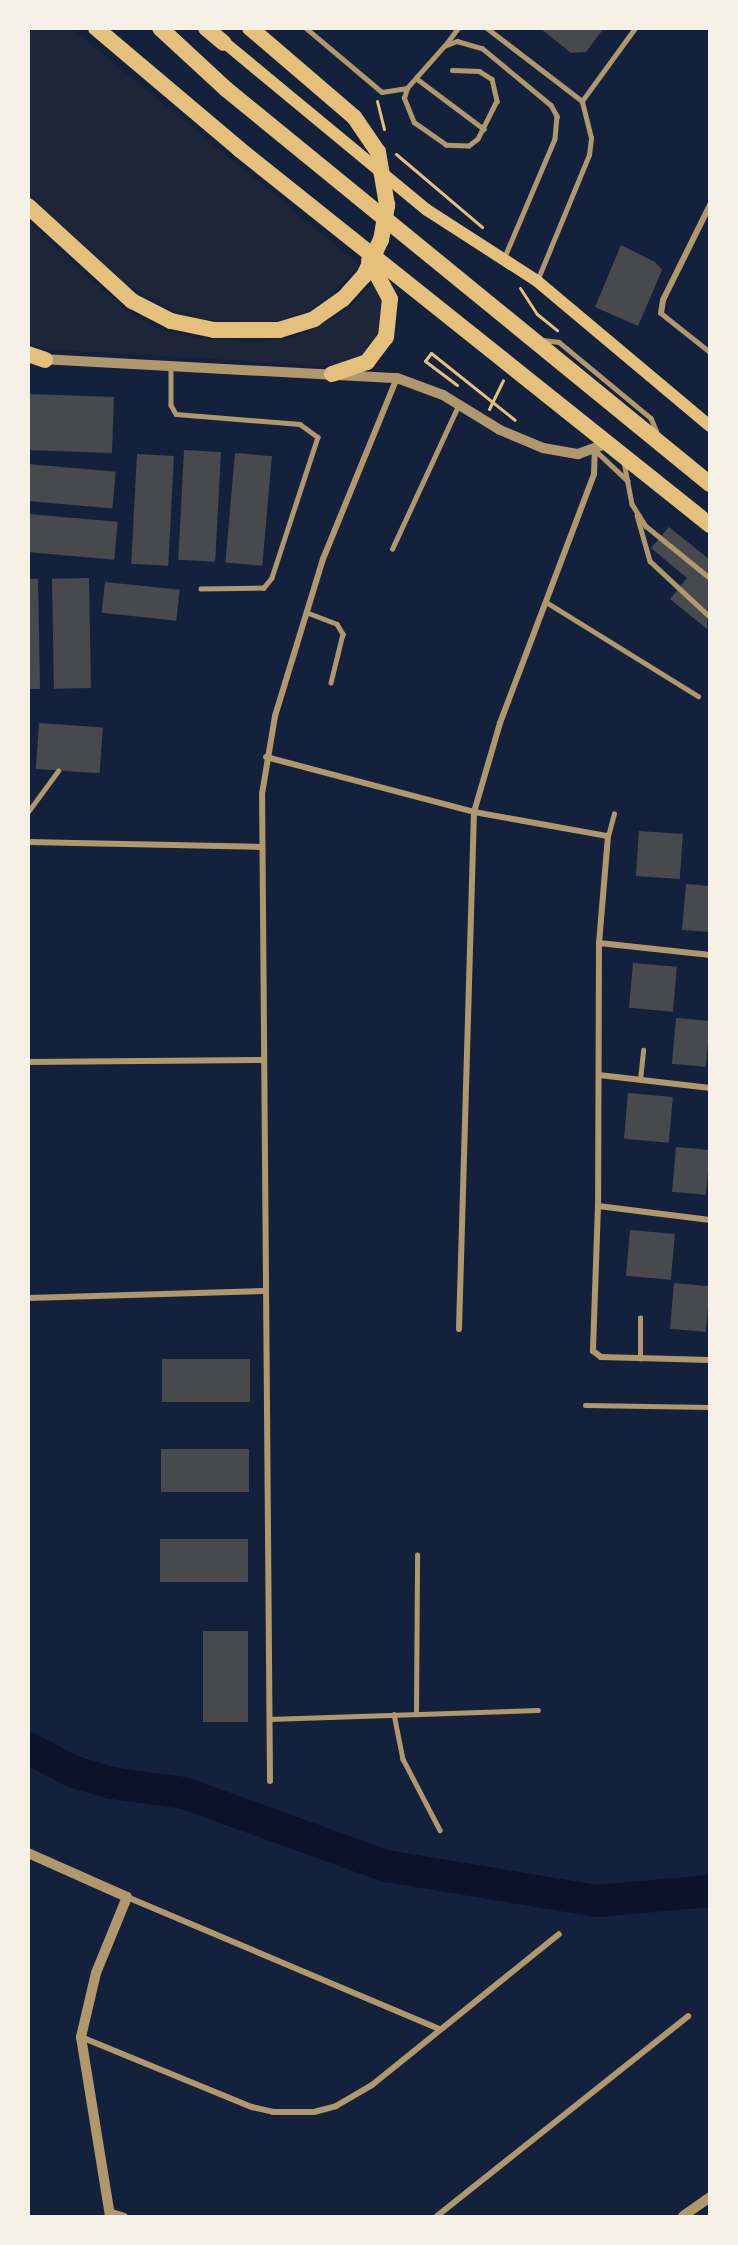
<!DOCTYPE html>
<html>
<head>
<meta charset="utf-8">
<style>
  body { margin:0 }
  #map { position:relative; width:738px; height:2245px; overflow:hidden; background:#14213d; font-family:"DM Sans",sans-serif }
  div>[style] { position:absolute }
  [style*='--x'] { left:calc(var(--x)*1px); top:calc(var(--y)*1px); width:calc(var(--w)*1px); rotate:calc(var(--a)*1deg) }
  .green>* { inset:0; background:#1d2539 }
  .river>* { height:32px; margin:-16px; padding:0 16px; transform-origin:16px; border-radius:16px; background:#0b132b }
  .building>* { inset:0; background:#48494c; transform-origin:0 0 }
  .path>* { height:3px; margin:-1.5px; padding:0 1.5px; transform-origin:1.5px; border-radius:1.5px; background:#e5c07b }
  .service>* { height:4.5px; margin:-2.25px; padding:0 2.25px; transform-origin:2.25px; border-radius:2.25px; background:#b1986c }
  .minor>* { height:6px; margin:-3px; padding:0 3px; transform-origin:3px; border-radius:3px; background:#b1986c }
  .tertiary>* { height:10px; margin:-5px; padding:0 5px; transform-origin:5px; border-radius:5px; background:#b1986c }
  .secondary>* { height:12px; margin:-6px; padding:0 6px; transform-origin:6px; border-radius:6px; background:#e5c07b }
  .trunk>* { height:16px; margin:-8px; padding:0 8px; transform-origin:8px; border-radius:8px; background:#e5c07b }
  span { translate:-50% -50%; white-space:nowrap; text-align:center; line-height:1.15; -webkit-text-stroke:4.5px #f6f1e7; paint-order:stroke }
  .frame { position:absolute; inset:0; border:30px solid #f6f1e7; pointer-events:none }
</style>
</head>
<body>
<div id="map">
  <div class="green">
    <i style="clip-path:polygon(28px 29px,72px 29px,359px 264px,355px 271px,311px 310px,278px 321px,254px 322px,200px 319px,179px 313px,123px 283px,29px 195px)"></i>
    <i style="clip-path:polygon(28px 223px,126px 311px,157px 328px,197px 338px,256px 342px,294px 338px,343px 313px,377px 279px,385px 297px,381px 329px,361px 356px,333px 366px,56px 350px,29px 344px)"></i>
  </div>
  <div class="river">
    <i style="--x:28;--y:1748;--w:52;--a:27.6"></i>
    <i style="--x:74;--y:1772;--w:40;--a:16"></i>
    <i style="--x:112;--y:1783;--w:73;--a:7.9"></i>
    <i style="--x:184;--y:1793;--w:215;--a:19.9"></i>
    <i style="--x:386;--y:1866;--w:214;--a:9.4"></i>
    <i style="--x:597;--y:1901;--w:113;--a:-5.1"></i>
  </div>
  <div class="building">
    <i style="clip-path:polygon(540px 28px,604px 28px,586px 52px,571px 53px)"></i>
    <i style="clip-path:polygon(621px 245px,655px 262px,662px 270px,638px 326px,595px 307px)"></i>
    <i style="left:28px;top:394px;width:86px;height:56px;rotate:2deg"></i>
    <i style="left:184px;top:450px;width:37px;height:110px;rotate:3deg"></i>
    <i style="left:235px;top:453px;width:37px;height:110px;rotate:5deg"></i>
    <i style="left:137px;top:454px;width:37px;height:110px;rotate:3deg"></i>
    <i style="left:28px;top:464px;width:88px;height:37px;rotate:5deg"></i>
    <i style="left:28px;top:514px;width:90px;height:38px;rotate:5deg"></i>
    <i style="clip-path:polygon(669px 527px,710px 560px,707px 629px,670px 599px,687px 578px,651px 548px)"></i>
    <i style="left:89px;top:578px;width:110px;height:37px;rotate:89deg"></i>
    <i style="clip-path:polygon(28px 579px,38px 579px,40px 689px,28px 689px)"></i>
    <i style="left:105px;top:582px;width:75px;height:31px;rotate:6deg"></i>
    <i style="left:39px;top:723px;width:64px;height:46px;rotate:4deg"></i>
    <i style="left:639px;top:831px;width:44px;height:45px;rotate:4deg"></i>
    <i style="clip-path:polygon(686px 884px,710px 886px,710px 932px,682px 930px)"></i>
    <i style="left:633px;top:963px;width:44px;height:45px;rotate:5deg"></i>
    <i style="left:676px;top:1018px;width:34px;height:46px;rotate:5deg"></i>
    <i style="left:628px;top:1093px;width:45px;height:46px;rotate:5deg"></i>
    <i style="left:676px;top:1147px;width:34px;height:45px;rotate:5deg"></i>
    <i style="left:630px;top:1230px;width:45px;height:46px;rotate:5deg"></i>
    <i style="left:674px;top:1283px;width:36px;height:46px;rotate:5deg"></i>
    <i style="left:162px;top:1359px;width:88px;height:43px"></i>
    <i style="left:161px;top:1449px;width:88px;height:43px"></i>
    <i style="left:160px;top:1539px;width:88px;height:43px"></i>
    <i style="left:203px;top:1631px;width:45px;height:91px"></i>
  </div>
  <div class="path">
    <i style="--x:377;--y:101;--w:29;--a:76"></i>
    <i style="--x:396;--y:154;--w:113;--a:40.3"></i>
    <i style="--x:520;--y:288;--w:31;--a:57"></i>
    <i style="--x:537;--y:314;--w:26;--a:39"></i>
    <i style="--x:457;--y:385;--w:40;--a:-143"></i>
    <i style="--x:425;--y:361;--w:10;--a:-53"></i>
    <i style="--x:431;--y:353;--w:107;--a:38.6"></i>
    <i style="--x:489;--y:409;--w:32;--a:-64"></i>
  </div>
  <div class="service">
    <i style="--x:306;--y:28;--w:99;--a:40.1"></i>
    <i style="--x:382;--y:92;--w:25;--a:-9"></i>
    <i style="--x:487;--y:28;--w:120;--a:37.5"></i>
    <i style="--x:446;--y:44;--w:20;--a:-53"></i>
    <i style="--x:452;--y:70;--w:27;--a:2"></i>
    <i style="--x:479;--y:71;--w:15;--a:32"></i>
    <i style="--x:492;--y:79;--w:23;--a:77"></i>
    <i style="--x:497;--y:101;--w:42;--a:116.6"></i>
    <i style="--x:478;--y:139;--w:11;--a:142"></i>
    <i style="--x:469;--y:146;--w:23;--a:-178"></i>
    <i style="--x:446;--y:145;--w:39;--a:-145"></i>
    <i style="--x:414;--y:123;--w:27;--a:-112"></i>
    <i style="--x:404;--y:98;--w:10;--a:-73"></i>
    <i style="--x:407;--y:88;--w:56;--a:-48.6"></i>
    <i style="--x:444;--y:46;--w:14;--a:-21"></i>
    <i style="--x:457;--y:41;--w:26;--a:16"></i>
    <i style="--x:482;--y:48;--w:89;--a:39.6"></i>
    <i style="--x:551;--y:105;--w:13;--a:61"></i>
    <i style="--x:557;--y:116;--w:23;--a:95"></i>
    <i style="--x:555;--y:139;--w:130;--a:113"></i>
    <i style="--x:416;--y:78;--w:85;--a:36.9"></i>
    <i style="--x:537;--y:281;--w:136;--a:-67.6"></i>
    <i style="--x:589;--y:155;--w:17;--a:-83"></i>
    <i style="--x:591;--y:138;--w:38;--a:-104"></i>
    <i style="--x:582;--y:101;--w:90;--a:-54"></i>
    <i style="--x:661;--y:313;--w:63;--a:38.5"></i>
    <i style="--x:543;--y:340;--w:16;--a:7"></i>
    <i style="--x:559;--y:342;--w:119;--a:39.6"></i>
    <i style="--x:651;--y:418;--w:15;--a:67"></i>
    <i style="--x:171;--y:366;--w:39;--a:90"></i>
    <i style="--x:171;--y:405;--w:10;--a:61"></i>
    <i style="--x:176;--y:414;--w:124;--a:4.6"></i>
    <i style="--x:300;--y:424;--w:22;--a:36"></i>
    <i style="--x:318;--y:437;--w:148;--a:108.1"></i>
    <i style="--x:272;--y:578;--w:13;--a:129"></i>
    <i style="--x:264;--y:588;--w:63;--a:179.1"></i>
    <i style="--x:595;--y:450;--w:45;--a:43.2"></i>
    <i style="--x:624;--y:462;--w:43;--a:79.2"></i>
    <i style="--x:632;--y:504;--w:26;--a:58"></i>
    <i style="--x:646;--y:526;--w:82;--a:39.1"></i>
    <i style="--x:637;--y:515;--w:48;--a:74.2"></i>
    <i style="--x:650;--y:561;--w:82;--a:43"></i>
    <i style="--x:392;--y:549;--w:160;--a:-65.2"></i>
    <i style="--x:546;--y:602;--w:179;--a:31.7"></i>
    <i style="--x:306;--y:612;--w:33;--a:21"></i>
    <i style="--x:337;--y:624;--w:12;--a:59"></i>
    <i style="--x:343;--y:634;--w:50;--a:103.8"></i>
    <i style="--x:28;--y:812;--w:51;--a:-53.8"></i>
    <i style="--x:608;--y:836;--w:23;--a:-75"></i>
    <i style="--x:640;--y:1080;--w:30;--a:-84"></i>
    <i style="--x:640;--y:1359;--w:41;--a:-90"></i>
    <i style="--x:585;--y:1405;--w:125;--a:0.9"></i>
    <i style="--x:416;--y:1712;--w:157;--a:-89.6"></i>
    <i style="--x:394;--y:1714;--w:46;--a:78.7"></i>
    <i style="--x:403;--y:1759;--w:80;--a:62.5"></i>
    <i style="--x:269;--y:1719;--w:269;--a:-1.9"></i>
  </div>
  <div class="minor">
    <i style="--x:661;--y:313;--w:13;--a:-81"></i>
    <i style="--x:663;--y:300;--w:106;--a:-63.7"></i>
    <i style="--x:266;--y:757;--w:215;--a:14.8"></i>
    <i style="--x:474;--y:812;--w:136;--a:10.2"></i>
    <i style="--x:608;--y:836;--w:107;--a:94.8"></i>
    <i style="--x:599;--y:943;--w:263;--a:90.2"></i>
    <i style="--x:598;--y:1206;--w:145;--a:92"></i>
    <i style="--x:593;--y:1351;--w:10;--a:37"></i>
    <i style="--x:601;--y:1357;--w:109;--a:1.6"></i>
    <i style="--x:28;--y:842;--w:233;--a:1.2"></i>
    <i style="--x:599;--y:943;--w:112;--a:6.2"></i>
    <i style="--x:28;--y:1062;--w:235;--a:-0.5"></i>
    <i style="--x:599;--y:1075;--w:112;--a:6.7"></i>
    <i style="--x:598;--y:1206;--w:113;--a:7.1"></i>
    <i style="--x:28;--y:1298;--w:236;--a:-1.7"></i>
    <i style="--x:459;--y:1329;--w:517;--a:-88.34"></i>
    <i style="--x:474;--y:812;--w:93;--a:-73.7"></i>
    <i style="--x:500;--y:723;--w:266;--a:-69.3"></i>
    <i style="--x:594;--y:474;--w:24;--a:-88"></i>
    <i style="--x:270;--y:1781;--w:987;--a:-90.46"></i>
    <i style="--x:262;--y:794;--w:79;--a:-80.5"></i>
    <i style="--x:275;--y:716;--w:164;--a:-73"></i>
    <i style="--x:323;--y:559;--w:196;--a:-67.8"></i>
    <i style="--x:127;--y:1897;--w:339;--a:22.9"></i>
    <i style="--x:81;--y:2037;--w:185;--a:22.3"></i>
    <i style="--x:252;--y:2107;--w:22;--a:13"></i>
    <i style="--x:273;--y:2112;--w:41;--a:0"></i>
    <i style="--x:314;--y:2112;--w:23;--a:-15"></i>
    <i style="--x:336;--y:2106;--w:42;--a:-30.3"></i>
    <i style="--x:372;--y:2085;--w:240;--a:-38.9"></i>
    <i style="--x:109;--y:2211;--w:16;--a:18"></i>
    <i style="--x:437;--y:2216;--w:321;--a:-38.5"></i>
  </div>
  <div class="tertiary">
    <i style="--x:41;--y:359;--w:357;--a:3.1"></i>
    <i style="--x:397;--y:378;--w:49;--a:20.3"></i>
    <i style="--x:443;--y:395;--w:67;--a:31.6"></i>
    <i style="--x:500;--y:430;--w:47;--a:22.7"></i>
    <i style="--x:543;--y:448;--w:36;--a:10"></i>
    <i style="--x:578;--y:454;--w:33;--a:-20"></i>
    <i style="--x:28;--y:1853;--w:108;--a:24"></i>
    <i style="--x:127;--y:1897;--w:82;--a:112.2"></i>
    <i style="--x:96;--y:1973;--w:66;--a:103.2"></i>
    <i style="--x:81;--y:2037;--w:181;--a:80.8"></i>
    <i style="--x:683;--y:2216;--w:33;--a:-35"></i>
  </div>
  <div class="secondary">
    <i style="--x:219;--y:38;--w:270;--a:39.6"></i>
    <i style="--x:427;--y:210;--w:131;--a:32.8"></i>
    <i style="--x:537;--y:281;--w:226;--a:40"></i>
  </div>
  <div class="trunk">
    <i style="--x:96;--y:28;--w:187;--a:40.2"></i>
    <i style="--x:239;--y:149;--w:603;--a:38.6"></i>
    <i style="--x:160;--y:28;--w:90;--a:42.7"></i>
    <i style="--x:226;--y:89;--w:625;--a:39.22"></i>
    <i style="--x:206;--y:28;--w:23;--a:40"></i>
    <i style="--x:28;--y:206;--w:141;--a:42.4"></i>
    <i style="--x:132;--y:301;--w:44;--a:27.1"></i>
    <i style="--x:171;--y:321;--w:44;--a:11.8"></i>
    <i style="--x:214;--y:330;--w:65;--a:0"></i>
    <i style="--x:279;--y:330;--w:37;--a:-17"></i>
    <i style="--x:314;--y:319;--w:35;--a:-35"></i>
    <i style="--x:343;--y:299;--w:31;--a:-48"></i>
    <i style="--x:364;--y:276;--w:40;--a:-65"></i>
    <i style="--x:381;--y:240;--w:36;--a:-80"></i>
    <i style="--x:387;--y:205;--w:54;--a:-99.6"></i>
    <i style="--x:378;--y:152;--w:42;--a:-124.4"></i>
    <i style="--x:354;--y:117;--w:137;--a:-139.4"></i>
    <i style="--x:28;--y:354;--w:18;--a:19"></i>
    <i style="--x:332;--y:374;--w:37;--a:-19"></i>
    <i style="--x:367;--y:362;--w:31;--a:-53"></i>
    <i style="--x:386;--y:337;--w:38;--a:-84"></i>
    <i style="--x:390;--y:299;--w:44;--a:-118.3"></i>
  </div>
  <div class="frame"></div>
</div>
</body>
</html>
